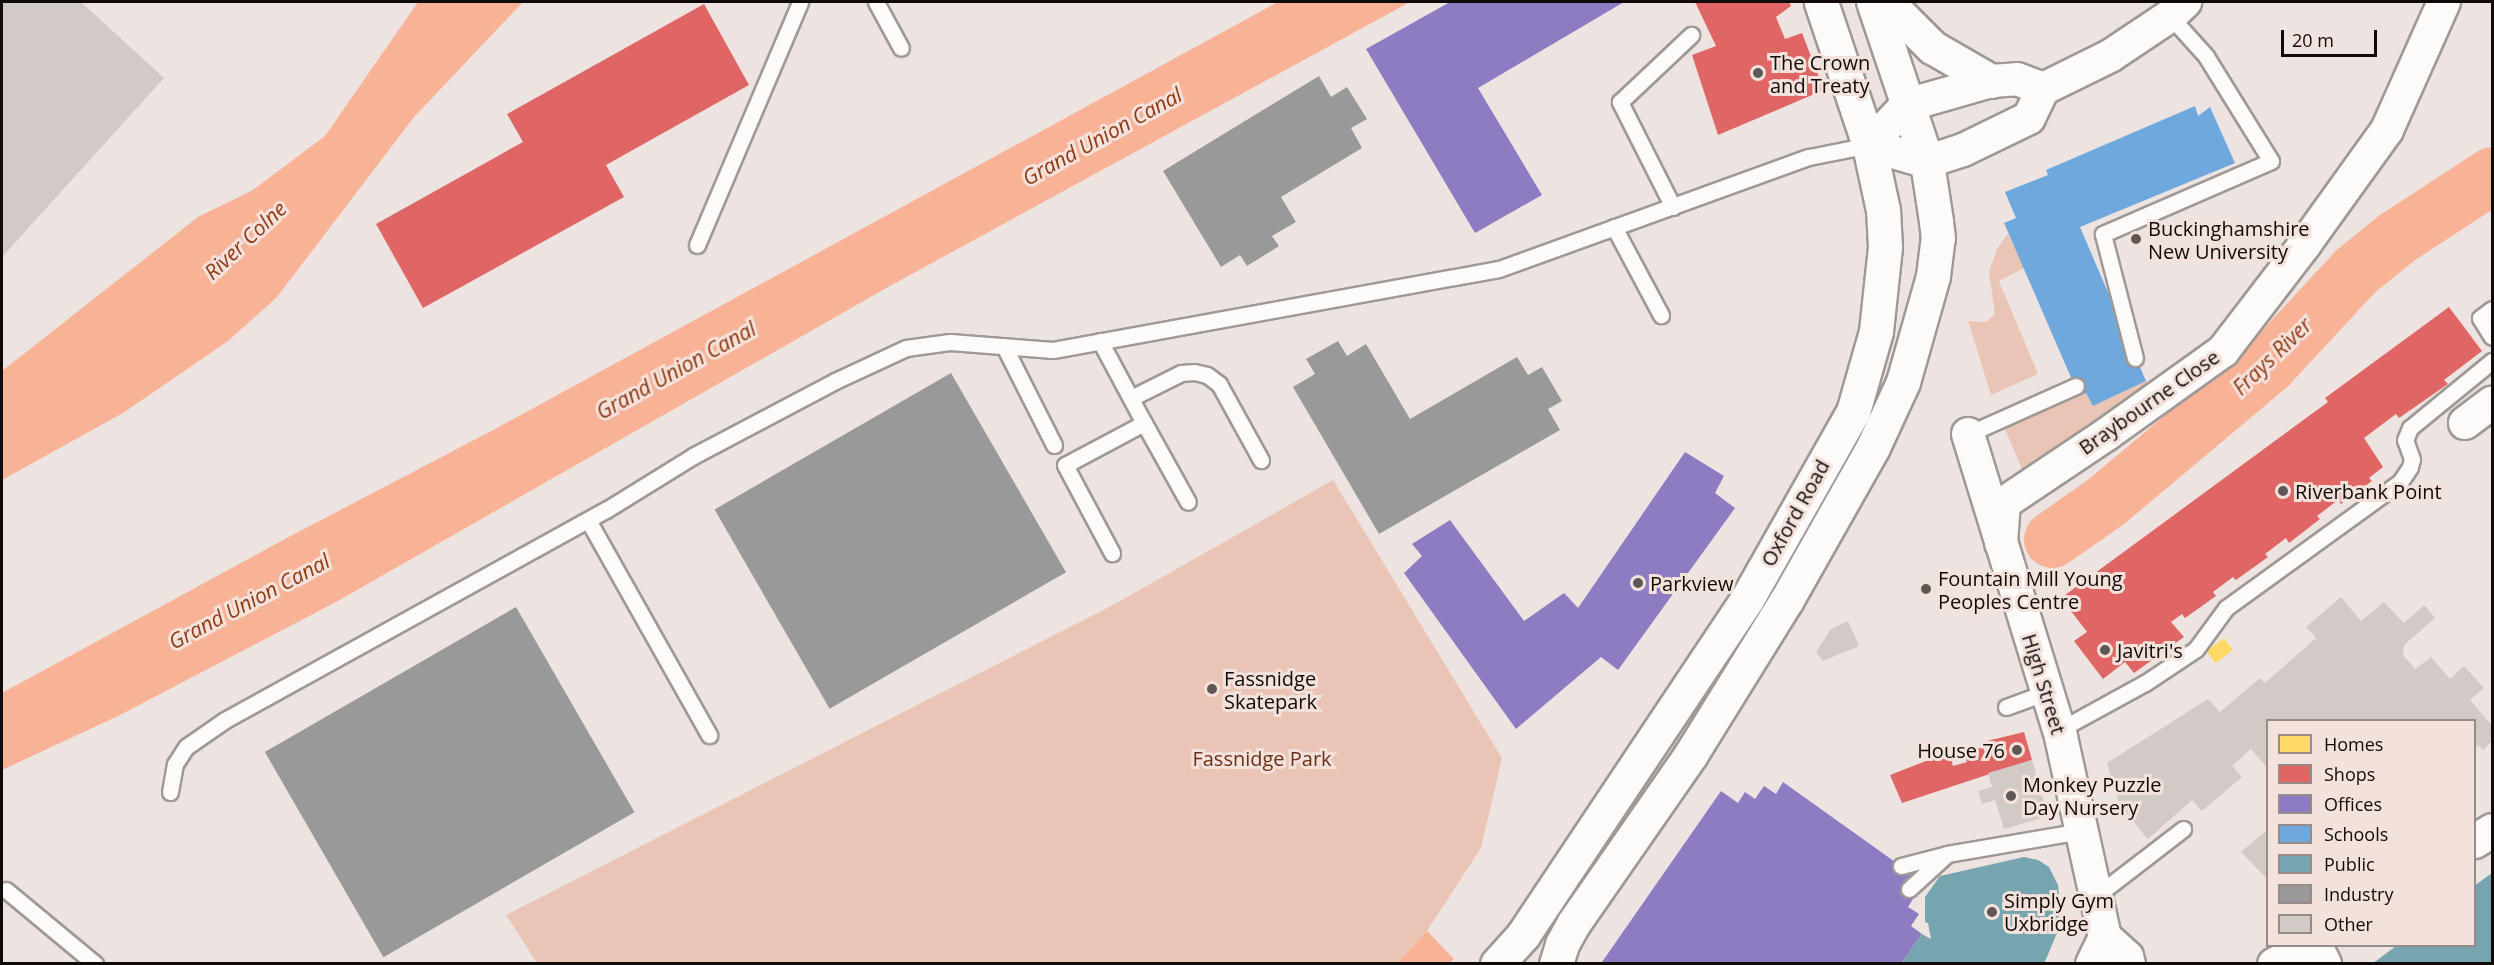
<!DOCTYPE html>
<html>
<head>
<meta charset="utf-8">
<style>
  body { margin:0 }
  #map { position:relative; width:2494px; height:965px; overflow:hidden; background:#ede4e1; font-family:"Open Sans",sans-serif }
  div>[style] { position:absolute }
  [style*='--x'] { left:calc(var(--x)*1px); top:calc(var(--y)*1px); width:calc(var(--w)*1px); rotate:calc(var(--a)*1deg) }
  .green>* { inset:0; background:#eac5b6 }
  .water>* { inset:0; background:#f8b296; transform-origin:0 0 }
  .homes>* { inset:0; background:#ffd966; transform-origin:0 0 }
  .shops>* { inset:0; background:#e06666 }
  .offices>* { inset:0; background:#8e7cc3 }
  .schools>* { inset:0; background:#6fa8dc }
  .public>* { inset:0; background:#76a5af }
  .industry>* { inset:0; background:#999; transform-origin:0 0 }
  .river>* { height:57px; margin:-28.5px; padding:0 28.5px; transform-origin:28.5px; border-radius:28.5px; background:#f8b296 }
  .building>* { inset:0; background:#d1cac7 }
  .roads { filter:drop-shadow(2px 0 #9f9996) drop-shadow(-2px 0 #9f9996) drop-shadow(0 2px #9f9996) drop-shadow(0 -2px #9f9996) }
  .service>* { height:15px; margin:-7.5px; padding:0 7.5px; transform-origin:7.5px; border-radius:7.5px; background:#fcfbfa }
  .minor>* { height:32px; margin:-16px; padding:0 16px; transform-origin:16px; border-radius:16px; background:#fcfbfa }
  .secondary>* { height:33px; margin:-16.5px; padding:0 16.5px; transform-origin:16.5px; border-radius:16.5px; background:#fcfbfa }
  .primary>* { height:33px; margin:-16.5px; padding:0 16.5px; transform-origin:16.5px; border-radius:16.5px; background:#fcfbfa }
  .dots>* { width:16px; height:16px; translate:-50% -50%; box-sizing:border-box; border:3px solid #f3e1db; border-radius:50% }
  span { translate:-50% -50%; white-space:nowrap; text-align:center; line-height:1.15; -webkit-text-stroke:6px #f3e1db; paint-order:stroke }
  .poi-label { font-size:20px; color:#100b09 }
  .left { translate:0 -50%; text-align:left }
  .right { translate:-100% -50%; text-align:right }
  .street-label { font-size:20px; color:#100b09 }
  .park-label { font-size:20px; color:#6c3016 }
  .water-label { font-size:21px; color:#8f3a12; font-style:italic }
  .frame { position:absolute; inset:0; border:3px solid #100b09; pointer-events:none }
  .legend { position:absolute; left:2266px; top:719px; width:210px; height:228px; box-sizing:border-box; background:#f3e1db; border:2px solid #988b87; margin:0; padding:8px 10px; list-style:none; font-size:18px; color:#100b09 }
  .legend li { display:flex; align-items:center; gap:12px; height:30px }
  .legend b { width:30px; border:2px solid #988b87 }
  .scale { position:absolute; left:2281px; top:30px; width:96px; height:27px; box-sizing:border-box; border:3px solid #100b09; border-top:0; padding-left:8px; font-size:18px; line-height:21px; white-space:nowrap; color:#100b09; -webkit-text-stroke:4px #f3e1db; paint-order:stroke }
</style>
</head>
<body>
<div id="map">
  <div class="green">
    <i style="clip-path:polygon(2008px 234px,2024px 268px,1999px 281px,2038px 374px,1991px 395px,1968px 321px,1986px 322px,1995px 314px,1989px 272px,1997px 249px)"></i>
    <i style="clip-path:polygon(2146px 381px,2152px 387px,2025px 476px,2004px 427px,2086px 393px,2093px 406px)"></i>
    <i style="clip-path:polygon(1333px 480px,1502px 758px,1481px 848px,1427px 931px,1397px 963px,537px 963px,506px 915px,1113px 605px)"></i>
  </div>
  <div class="water">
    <i style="clip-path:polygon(418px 2px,523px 2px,414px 117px,277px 297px,228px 341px,123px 413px,2px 480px,2px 371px,198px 217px,253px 190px,325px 136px)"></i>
    <i style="clip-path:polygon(1278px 2px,1410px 2px,888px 287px,336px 602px,120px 715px,2px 770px,2px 693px,283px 540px,495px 429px)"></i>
    <i style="left:2097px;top:490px;width:32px;height:64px;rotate:51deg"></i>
    <i style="clip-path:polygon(1427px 931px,1454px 959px,1449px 963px,1397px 963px)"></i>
  </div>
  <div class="homes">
    <i style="left:2224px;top:638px;width:15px;height:22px;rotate:53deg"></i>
  </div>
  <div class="shops">
    <i style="clip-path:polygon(1695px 2px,1789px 2px,1791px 6px,1776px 17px,1785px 39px,1802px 33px,1824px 90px,1718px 135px,1692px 55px,1716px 46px)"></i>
    <i style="clip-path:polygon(704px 4px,749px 85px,606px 165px,624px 197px,423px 308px,376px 224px,523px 142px,507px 114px)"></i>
    <i style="clip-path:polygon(2449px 307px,2482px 351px,2444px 380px,2448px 384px,2399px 418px,2396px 414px,2364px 438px,2383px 467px,2369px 478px,2372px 481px,2341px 504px,2338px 500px,2317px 516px,2320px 519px,2289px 543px,2286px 538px,2265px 554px,2268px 557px,2236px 580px,2233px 577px,2213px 592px,2216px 596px,2185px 618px,2182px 614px,2171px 622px,2184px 637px,2134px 673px,2125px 662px,2103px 679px,2074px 641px,2087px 632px,2061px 598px,2328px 402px,2325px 398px)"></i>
    <i style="clip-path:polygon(2024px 732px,2032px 760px,1902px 803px,1890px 775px,1949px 752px,1953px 766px,1967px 762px,1964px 752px,1983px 747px,1986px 755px,1990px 754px,1987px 741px)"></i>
  </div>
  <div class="offices">
    <i style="clip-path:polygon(1450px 2px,1624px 2px,1478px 88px,1542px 195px,1475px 233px,1366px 49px)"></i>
    <i style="clip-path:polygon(1685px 452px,1724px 476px,1715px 493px,1735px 508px,1618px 670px,1601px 657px,1516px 729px,1404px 573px,1422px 556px,1412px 544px,1450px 520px,1524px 621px,1564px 593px,1578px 608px)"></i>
    <i style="clip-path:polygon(1783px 782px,1912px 874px,1904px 886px,1916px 894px,1908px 907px,1919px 914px,1911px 926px,1922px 934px,1901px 964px,1598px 964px,1602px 962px,1721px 791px,1738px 803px,1745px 792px,1755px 799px,1764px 786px,1776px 794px)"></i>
  </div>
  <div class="schools">
    <i style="clip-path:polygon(2195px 106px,2198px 116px,2210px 107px,2235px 163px,2080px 227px,2146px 381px,2093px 406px,2086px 393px,2079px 396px,2004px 223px,2016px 218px,2005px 192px,2048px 175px,2046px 170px)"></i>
  </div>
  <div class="public">
    <i style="clip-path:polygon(2024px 857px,2038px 860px,2049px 867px,2058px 885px,2060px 905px,2057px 933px,2044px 964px,1901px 964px,1922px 934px,1931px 939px,1928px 923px,1925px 922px,1925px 897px,1940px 876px)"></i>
    <i style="clip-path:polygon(2492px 873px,2492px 964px,2372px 964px,2396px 946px,2474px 946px,2474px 886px)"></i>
  </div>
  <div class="industry">
    <i style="clip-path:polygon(1319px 76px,1331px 97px,1347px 87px,1367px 119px,1351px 128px,1362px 148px,1281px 197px,1296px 222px,1272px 236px,1279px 246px,1247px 266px,1240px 255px,1221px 267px,1163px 171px)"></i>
    <i style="clip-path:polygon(1338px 341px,1347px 356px,1366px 344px,1410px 419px,1517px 357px,1528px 375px,1542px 367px,1562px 401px,1548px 409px,1560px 430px,1379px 534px,1293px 387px,1315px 374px,1306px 359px)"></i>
    <i style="left:951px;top:373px;width:230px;height:273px;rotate:60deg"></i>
    <i style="left:516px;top:607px;width:237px;height:290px;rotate:60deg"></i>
  </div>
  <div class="river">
    <i style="--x:2052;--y:539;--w:66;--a:-35.1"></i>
    <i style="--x:2106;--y:501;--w:212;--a:-40"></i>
    <i style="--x:2268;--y:365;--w:128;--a:-47.2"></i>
    <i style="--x:2355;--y:271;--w:54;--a:-39"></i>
    <i style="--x:2397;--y:237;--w:113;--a:-33.1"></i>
  </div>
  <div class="building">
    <i style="clip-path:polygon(2px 2px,81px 2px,164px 78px,2px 257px)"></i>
    <i style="clip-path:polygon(2341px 597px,2361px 621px,2384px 602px,2404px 623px,2424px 605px,2435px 618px,2404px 645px,2403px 655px,2415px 669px,2431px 657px,2450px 679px,2464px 666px,2484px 688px,2470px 700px,2492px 726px,2492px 741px,2483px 750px,2479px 745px,2474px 749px,2474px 720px,2268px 720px,2268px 769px,2251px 749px,2232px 766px,2242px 777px,2202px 811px,2192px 800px,2148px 839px,2120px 806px,2107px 763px,2208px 699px,2220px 712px,2260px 678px,2265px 683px,2316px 638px,2306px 627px)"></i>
    <i style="clip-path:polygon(1848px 621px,1859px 646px,1823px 661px,1816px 652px,1831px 629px)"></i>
    <i style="clip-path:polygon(2032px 760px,2048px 816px,2004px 829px,1995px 800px,1982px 804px,1978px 791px,1992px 787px,1988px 773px)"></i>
    <i style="clip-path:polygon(2268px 829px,2268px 880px,2241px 852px)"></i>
  </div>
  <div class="roads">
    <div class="service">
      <i style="--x:876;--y:2;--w:52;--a:61.5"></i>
      <i style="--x:1673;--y:207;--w:118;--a:-116.8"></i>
      <i style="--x:1620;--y:102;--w:98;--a:-43.3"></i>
      <i style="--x:1614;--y:227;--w:100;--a:61.9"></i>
      <i style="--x:697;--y:245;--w:264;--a:-67"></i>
      <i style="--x:2492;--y:309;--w:15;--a:143"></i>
      <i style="--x:2480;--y:318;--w:22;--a:58"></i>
      <i style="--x:1100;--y:341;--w:93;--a:61.8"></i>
      <i style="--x:1144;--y:423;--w:89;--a:152"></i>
      <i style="--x:1065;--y:465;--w:100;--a:61.9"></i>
      <i style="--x:1004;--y:346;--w:111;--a:63.2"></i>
      <i style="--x:2135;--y:358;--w:128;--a:-104.5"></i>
      <i style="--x:2103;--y:234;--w:183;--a:-23.5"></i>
      <i style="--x:2271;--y:161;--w:123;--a:-121.8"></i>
      <i style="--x:2206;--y:56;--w:54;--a:-132"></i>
      <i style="--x:1131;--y:398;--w:56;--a:-26.6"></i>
      <i style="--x:1181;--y:373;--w:13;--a:-4"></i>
      <i style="--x:1194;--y:372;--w:13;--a:13"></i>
      <i style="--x:1207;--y:375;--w:15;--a:37"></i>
      <i style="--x:1219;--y:384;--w:87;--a:61.1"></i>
      <i style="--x:1144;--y:423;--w:90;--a:60.9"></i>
      <i style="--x:1968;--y:434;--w:118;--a:-24"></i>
      <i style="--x:588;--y:520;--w:247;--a:60.6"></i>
      <i style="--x:2006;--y:707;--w:44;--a:-20.1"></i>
      <i style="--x:2059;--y:730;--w:98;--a:-28.7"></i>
      <i style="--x:2145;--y:683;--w:61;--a:-33.7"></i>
      <i style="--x:2196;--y:649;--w:51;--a:-53.8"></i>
      <i style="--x:2226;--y:608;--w:215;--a:-35.9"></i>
      <i style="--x:2400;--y:482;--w:18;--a:-56"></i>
      <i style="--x:2410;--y:467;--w:8;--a:-76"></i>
      <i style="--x:2412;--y:459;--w:20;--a:-110"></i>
      <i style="--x:2405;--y:440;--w:13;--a:-67"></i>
      <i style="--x:2410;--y:428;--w:106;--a:-39.3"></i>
      <i style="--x:170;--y:792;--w:28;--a:-80"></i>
      <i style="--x:175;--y:764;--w:20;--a:-57"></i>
      <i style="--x:186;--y:747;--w:47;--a:-34.7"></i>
      <i style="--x:225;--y:720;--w:435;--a:-28.9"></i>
      <i style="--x:606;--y:510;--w:102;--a:-31.8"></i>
      <i style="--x:693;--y:456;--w:161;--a:-27.8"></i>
      <i style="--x:835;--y:381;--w:78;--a:-24.9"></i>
      <i style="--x:906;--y:348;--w:44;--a:-7.8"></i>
      <i style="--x:950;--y:342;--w:103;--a:4.4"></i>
      <i style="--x:1053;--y:350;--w:453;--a:-10.3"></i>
      <i style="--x:1499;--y:269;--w:330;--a:-19.9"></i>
      <i style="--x:1809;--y:157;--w:61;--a:-11.3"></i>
      <i style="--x:1901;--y:866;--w:48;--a:-14.6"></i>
      <i style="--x:1947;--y:854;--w:137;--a:-9.7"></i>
      <i style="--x:1909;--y:889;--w:49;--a:-42.5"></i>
      <i style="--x:6;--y:890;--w:116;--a:39.7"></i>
      <i style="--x:2096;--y:896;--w:110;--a:-37.6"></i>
    </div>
    <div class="minor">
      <i style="--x:2017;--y:79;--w:28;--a:21"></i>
      <i style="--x:2043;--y:89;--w:32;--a:116"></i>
      <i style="--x:2029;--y:118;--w:73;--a:154.1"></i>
      <i style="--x:1963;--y:150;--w:38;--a:162"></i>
      <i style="--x:1927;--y:162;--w:60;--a:-163.7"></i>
      <i style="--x:1869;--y:145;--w:55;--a:-46.5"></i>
      <i style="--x:1907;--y:105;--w:87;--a:-15.9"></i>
      <i style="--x:1991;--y:81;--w:26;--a:-4"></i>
      <i style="--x:2043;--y:89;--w:75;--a:-26.2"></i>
      <i style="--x:2110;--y:56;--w:72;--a:-33.7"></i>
      <i style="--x:2170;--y:16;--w:21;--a:-43"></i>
      <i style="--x:2465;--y:423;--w:34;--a:-37"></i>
      <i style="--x:1968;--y:434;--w:317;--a:72.9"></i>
      <i style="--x:2061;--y:737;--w:205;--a:77.6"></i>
      <i style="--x:2105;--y:937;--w:30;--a:42"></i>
      <i style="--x:2127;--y:957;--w:7;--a:74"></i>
      <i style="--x:2001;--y:543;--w:40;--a:-85.7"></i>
      <i style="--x:2004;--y:503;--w:124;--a:-33.8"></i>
      <i style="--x:2107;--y:434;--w:143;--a:-35.6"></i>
      <i style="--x:2223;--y:351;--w:135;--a:-52.5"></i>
      <i style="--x:2305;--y:244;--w:140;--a:-54.3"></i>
      <i style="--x:2387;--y:130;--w:140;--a:-66"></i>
      <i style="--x:2316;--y:946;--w:20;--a:63"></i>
      <i style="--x:2092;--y:964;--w:30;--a:-64"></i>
    </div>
    <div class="secondary">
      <i style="--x:2474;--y:841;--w:21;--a:-31"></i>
      <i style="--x:2274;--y:964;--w:41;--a:-25.9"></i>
    </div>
    <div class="primary">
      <i style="--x:1887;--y:2;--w:64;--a:45"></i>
      <i style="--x:1932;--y:47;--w:68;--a:30"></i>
      <i style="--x:1497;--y:964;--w:39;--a:-48"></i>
      <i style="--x:1523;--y:935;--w:404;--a:-56.3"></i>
      <i style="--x:1747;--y:599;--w:215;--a:-60.5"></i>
      <i style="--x:1853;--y:412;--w:84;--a:-74.1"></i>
      <i style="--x:1876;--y:331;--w:84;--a:-83.9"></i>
      <i style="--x:1885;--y:247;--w:37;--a:-93"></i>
      <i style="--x:1883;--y:210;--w:66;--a:-102.2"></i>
      <i style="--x:1869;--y:145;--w:151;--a:-108.6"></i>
      <i style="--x:1556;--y:964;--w:21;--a:-73"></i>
      <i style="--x:1562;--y:944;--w:23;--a:-61"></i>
      <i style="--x:1573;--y:924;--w:207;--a:-55.2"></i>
      <i style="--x:1691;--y:754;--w:180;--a:-58.2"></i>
      <i style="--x:1786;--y:601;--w:177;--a:-60.5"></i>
      <i style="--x:1873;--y:447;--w:72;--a:-65.2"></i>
      <i style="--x:1903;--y:382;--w:110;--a:-74.2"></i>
      <i style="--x:1933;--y:276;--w:38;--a:-83"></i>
      <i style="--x:1938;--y:238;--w:17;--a:-97"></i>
      <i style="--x:1936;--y:221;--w:60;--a:-98.7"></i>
      <i style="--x:1927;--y:162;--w:169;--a:-108.6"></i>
    </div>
  </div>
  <div class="dots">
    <i style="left:1758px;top:73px;background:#5d5755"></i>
    <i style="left:2136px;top:239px;background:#5d5755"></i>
    <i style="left:2283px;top:491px;background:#5d5755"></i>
    <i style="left:1638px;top:583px;background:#5d5755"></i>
    <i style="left:1926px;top:589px;background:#5d5755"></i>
    <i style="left:2105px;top:650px;background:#5d5755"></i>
    <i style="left:1212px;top:689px;background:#5d5755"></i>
    <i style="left:2017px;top:750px;background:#5d5755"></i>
    <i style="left:2011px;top:796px;background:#5d5755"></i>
    <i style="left:1992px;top:912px;background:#5d5755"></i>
  </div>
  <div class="poi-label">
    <span class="left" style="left:1770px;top:74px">The Crown<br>and Treaty</span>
    <span class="left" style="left:2148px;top:240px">Buckinghamshire<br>New University</span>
    <span class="left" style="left:2295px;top:491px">Riverbank Point</span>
    <span class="left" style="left:1938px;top:590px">Fountain Mill Young<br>Peoples Centre</span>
    <span class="left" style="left:1650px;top:583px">Parkview</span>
    <span class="left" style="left:2117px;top:650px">Javitri's</span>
    <span class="left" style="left:1224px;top:690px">Fassnidge<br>Skatepark</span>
    <span class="right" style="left:2005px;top:750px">House 76</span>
    <span class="left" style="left:2023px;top:796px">Monkey Puzzle<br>Day Nursery</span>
    <span class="left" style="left:2004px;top:912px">Simply Gym<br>Uxbridge</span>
  </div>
  <div class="street-label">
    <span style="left:2149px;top:402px;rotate:-35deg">Braybourne Close</span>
    <span style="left:1795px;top:513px;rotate:-61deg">Oxford Road</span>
    <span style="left:2044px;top:684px;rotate:73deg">High Street</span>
  </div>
  <div class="park-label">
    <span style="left:1262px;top:758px">Fassnidge Park</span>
  </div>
  <div class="water-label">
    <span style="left:1102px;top:136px;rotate:-29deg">Grand Union Canal</span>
    <span style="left:245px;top:240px;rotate:-43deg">River Colne</span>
    <span style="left:2272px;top:356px;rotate:-44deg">Frays River</span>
    <span style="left:676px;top:370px;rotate:-29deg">Grand Union Canal</span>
    <span style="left:249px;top:601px;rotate:-28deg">Grand Union Canal</span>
  </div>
  <div class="frame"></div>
  <ul class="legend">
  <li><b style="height:16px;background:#ffd966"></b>Homes</li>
  <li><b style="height:16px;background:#e06666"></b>Shops</li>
  <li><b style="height:16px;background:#8e7cc3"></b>Offices</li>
  <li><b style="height:16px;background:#6fa8dc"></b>Schools</li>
  <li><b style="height:16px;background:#76a5af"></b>Public</li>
  <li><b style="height:16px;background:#999"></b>Industry</li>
  <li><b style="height:16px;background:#d1cac7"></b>Other</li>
  </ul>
  <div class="scale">20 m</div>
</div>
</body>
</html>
